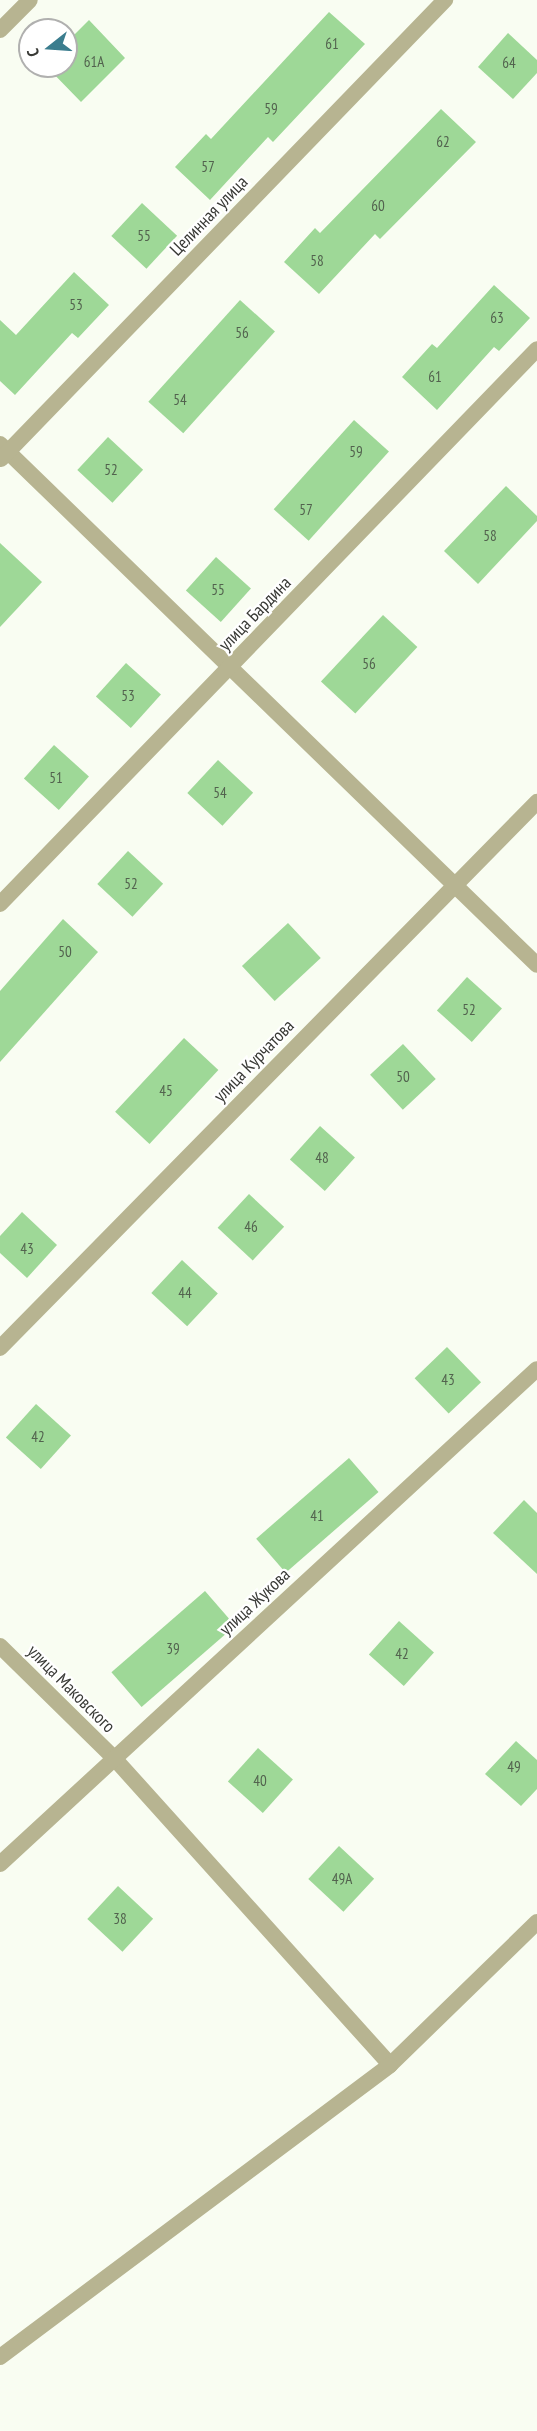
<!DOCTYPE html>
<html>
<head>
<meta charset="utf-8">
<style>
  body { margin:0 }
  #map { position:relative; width:537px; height:2431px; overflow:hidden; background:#f9fdf2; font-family:"PT Sans Narrow",sans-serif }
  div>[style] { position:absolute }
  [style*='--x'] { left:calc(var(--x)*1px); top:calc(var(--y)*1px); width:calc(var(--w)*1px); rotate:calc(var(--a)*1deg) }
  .building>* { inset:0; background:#9ed897; transform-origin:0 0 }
  .minor>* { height:16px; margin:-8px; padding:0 8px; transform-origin:8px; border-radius:8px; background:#b7b491 }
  span { translate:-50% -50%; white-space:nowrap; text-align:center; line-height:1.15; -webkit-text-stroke:4.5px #fff; paint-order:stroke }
  .number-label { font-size:15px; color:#52624e }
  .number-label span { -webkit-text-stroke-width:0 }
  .street-label { font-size:18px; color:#393a36 }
  .north { position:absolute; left:18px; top:18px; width:60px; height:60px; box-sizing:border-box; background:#fff; border:2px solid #b0b0af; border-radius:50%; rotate:253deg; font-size:16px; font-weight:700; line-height:24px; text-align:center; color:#393a36 }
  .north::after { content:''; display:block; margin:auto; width:21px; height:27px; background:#3b7d8e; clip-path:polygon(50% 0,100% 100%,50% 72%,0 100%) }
</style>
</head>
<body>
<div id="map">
  <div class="building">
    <i style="clip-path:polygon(329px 12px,365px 44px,273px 142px,268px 137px,210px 200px,175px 167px,206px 134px,211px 139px)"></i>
    <i style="clip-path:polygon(89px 20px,125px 58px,81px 102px,46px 66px,66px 66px,66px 43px)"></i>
    <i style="clip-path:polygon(508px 33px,537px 60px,537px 73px,513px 99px,478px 67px)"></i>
    <i style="clip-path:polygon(441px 109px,476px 142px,380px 239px,375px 234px,319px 294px,284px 262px,315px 228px,320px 233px)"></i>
    <i style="left:142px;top:203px;width:48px;height:45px;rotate:43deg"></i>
    <i style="clip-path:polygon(74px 272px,109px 305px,78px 338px,72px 333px,15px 395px,0 381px,0 320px,16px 335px)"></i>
    <i style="clip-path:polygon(494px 285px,530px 318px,499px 351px,494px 347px,437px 410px,402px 377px,432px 344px,437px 348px)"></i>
    <i style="left:240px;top:300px;width:47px;height:137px;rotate:42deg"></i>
    <i style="left:354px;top:420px;width:47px;height:120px;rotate:42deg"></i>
    <i style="left:108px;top:437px;width:48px;height:45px;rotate:43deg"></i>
    <i style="clip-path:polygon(506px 486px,537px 516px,537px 521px,478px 584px,444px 551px)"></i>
    <i style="clip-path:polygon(0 543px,42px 582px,0 627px)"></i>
    <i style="left:216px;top:557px;width:47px;height:45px;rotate:42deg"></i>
    <i style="left:383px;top:615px;width:47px;height:91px;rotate:43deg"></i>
    <i style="left:126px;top:663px;width:47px;height:45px;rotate:42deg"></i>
    <i style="left:54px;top:745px;width:47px;height:45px;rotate:42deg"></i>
    <i style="left:218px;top:760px;width:48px;height:45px;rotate:43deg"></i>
    <i style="left:128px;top:851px;width:48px;height:45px;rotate:43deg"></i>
    <i style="clip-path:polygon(63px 919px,98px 952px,0 1062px,0 991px)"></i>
    <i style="left:288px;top:923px;width:48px;height:63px;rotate:47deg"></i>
    <i style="left:467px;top:977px;width:47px;height:45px;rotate:42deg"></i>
    <i style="left:184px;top:1038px;width:47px;height:101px;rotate:43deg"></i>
    <i style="left:403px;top:1044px;width:48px;height:45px;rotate:47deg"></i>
    <i style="left:320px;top:1126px;width:47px;height:45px;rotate:42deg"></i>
    <i style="left:249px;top:1194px;width:48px;height:46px;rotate:43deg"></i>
    <i style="clip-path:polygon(22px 1212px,57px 1245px,27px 1278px,0 1253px,0 1236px)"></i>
    <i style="left:182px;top:1260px;width:49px;height:45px;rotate:43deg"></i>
    <i style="left:447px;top:1347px;width:49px;height:45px;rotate:46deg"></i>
    <i style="left:36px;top:1404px;width:47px;height:45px;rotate:42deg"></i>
    <i style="left:349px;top:1458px;width:45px;height:123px;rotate:49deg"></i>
    <i style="clip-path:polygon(524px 1500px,537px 1513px,537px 1574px,493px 1533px)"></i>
    <i style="left:205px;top:1591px;width:46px;height:124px;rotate:49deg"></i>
    <i style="left:399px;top:1621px;width:47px;height:45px;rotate:42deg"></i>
    <i style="clip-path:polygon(516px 1741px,537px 1760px,537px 1789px,521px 1806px,485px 1774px)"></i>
    <i style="left:258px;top:1748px;width:47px;height:45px;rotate:42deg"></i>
    <i style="left:339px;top:1846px;width:48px;height:45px;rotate:43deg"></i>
    <i style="left:118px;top:1886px;width:48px;height:45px;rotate:43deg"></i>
  </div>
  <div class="minor">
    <i style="--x:0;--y:30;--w:42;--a:-45"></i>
    <i style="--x:0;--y:444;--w:748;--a:44.13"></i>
    <i style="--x:1;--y:459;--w:639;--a:-45.95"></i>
    <i style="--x:0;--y:904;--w:772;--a:-45.94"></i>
    <i style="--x:0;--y:1348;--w:766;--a:-45.48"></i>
    <i style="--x:0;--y:1646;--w:160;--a:44.5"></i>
    <i style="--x:114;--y:1758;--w:413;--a:48"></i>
    <i style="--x:390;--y:2065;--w:205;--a:-44.2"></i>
    <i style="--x:0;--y:1864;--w:730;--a:-42.67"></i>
    <i style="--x:0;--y:2357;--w:487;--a:-36.8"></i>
  </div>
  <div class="number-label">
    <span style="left:332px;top:44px">61</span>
    <span style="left:94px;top:62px">61А</span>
    <span style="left:509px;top:63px">64</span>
    <span style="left:271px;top:109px">59</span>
    <span style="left:443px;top:142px">62</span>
    <span style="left:208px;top:167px">57</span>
    <span style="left:378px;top:206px">60</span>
    <span style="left:144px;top:236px">55</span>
    <span style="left:317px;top:261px">58</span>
    <span style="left:76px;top:305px">53</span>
    <span style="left:497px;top:318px">63</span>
    <span style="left:242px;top:333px">56</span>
    <span style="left:435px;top:377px">61</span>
    <span style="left:180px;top:400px">54</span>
    <span style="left:356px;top:452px">59</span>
    <span style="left:111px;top:470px">52</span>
    <span style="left:306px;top:510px">57</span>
    <span style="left:490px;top:536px">58</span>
    <span style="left:218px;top:590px">55</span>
    <span style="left:369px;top:664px">56</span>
    <span style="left:128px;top:696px">53</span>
    <span style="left:56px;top:778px">51</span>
    <span style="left:220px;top:793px">54</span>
    <span style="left:131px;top:884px">52</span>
    <span style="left:65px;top:952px">50</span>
    <span style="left:469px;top:1010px">52</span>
    <span style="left:403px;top:1077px">50</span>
    <span style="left:166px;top:1091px">45</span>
    <span style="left:322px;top:1158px">48</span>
    <span style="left:251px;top:1227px">46</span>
    <span style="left:27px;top:1249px">43</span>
    <span style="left:185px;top:1293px">44</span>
    <span style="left:448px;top:1380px">43</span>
    <span style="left:38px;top:1437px">42</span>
    <span style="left:317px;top:1516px">41</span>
    <span style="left:173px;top:1649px">39</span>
    <span style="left:402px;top:1654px">42</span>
    <span style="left:514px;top:1767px">49</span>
    <span style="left:260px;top:1781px">40</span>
    <span style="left:342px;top:1879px">49А</span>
    <span style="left:120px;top:1919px">38</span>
  </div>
  <div class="street-label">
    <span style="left:209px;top:216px;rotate:-46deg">Целинная улица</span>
    <span style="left:255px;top:614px;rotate:-46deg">улица Бардина</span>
    <span style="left:254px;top:1061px;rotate:-46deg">улица Курчатова</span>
    <span style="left:255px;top:1602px;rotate:-43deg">улица Жукова</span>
    <span style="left:71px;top:1689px;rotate:45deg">улица Маковского</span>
  </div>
  <div class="north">С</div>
</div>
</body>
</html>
